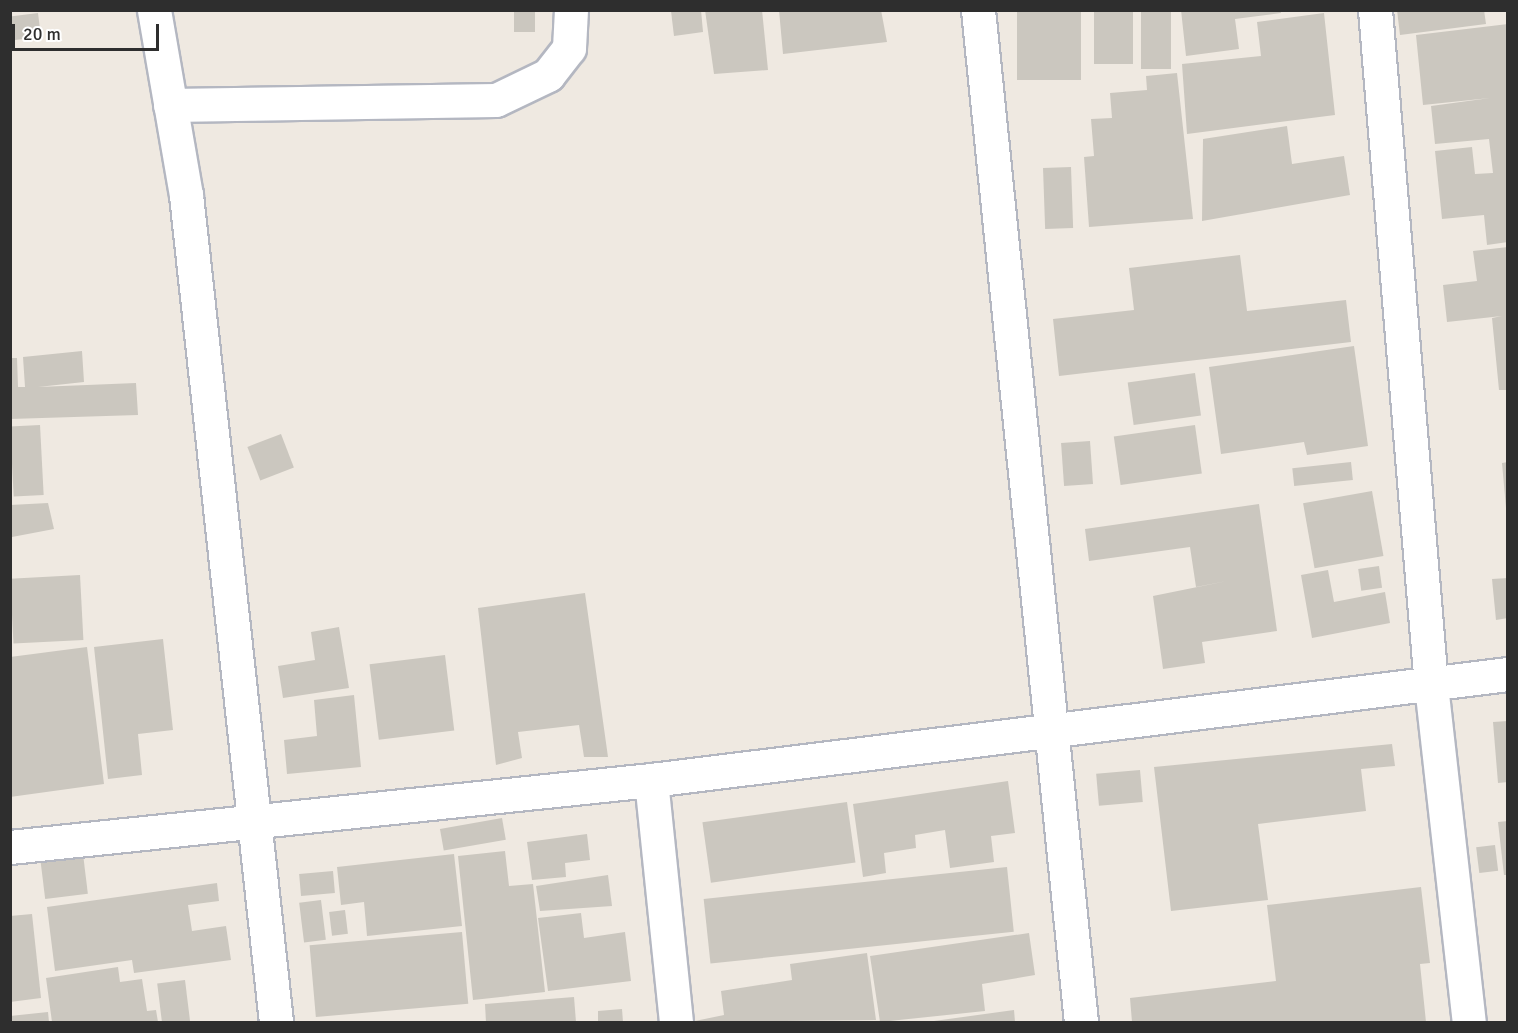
<!DOCTYPE html>
<html>
<head>
<meta charset="utf-8">
<style>
  body { margin:0 }
  #map { position:relative; width:1518px; height:1033px; overflow:hidden; background:#efe9e1; font-family:Signika,sans-serif }
  div>[style] { position:absolute }
  [style*='--x'] { left:calc(var(--x)*1px); top:calc(var(--y)*1px); width:calc(var(--w)*1px); rotate:calc(var(--a)*1deg) }
  .building>* { inset:0; background:#cbc7bf; transform-origin:0 0 }
  .roads { filter:drop-shadow(2px 0 #b4b7c1) drop-shadow(-2px 0 #b4b7c1) drop-shadow(0 2px #b4b7c1) drop-shadow(0 -2px #b4b7c1) }
  .minor>* { height:33px; margin:-16.5px; padding:0 16.5px; transform-origin:16.5px; border-radius:16.5px; background:#fff }
  span { translate:-50% -50%; white-space:nowrap; text-align:center; line-height:1.15; -webkit-text-stroke:6px #fff; paint-order:stroke }
  .frame { position:absolute; inset:0; border:12px solid #2e2e2e; pointer-events:none }
  .scale { position:absolute; left:12px; top:24px; width:147px; height:27px; box-sizing:border-box; border:3px solid #2e2e2e; border-top:0; padding-left:8px; font-size:18px; line-height:21px; white-space:nowrap; color:#2e2e2e; -webkit-text-stroke:4px #fff; paint-order:stroke }
</style>
</head>
<body>
<div id="map">
  <div class="building">
    <i style="left:514px;top:10px;width:21px;height:22px"></i>
    <i style="clip-path:polygon(701px 10px,703px 32px,674px 36px,671px 11px)"></i>
    <i style="clip-path:polygon(705px 10px,762px 10px,768px 70px,714px 74px)"></i>
    <i style="clip-path:polygon(779px 10px,881px 10px,887px 42px,783px 54px)"></i>
    <i style="left:1017px;top:10px;width:64px;height:70px"></i>
    <i style="left:1094px;top:10px;width:39px;height:54px"></i>
    <i style="left:1141px;top:10px;width:30px;height:59px"></i>
    <i style="clip-path:polygon(1181px 10px,1280px 10px,1281px 13px,1235px 19px,1239px 49px,1186px 56px)"></i>
    <i style="clip-path:polygon(1397px 10px,1484px 10px,1486px 24px,1400px 35px)"></i>
    <i style="left:38px;top:13px;width:24px;height:28px;rotate:83deg"></i>
    <i style="clip-path:polygon(1324px 13px,1335px 115px,1187px 134px,1182px 64px,1261px 56px,1257px 22px)"></i>
    <i style="clip-path:polygon(1508px 24px,1508px 242px,1487px 245px,1484px 215px,1442px 219px,1435px 151px,1472px 147px,1475px 174px,1493px 173px,1489px 139px,1435px 144px,1431px 106px,1490px 98px,1423px 105px,1416px 35px)"></i>
    <i style="clip-path:polygon(1177px 73px,1193px 219px,1089px 227px,1084px 157px,1094px 156px,1091px 119px,1112px 118px,1110px 93px,1147px 90px,1146px 76px)"></i>
    <i style="clip-path:polygon(1287px 126px,1292px 164px,1344px 156px,1350px 195px,1202px 221px,1203px 139px)"></i>
    <i style="left:1071px;top:167px;width:61px;height:28px;rotate:88deg"></i>
    <i style="clip-path:polygon(1508px 247px,1508px 390px,1499px 390px,1492px 318px,1502px 316px,1447px 322px,1443px 285px,1477px 281px,1473px 251px)"></i>
    <i style="clip-path:polygon(1240px 255px,1247px 311px,1346px 300px,1351px 342px,1059px 376px,1053px 319px,1134px 310px,1129px 268px)"></i>
    <i style="clip-path:polygon(1354px 346px,1368px 446px,1307px 455px,1304px 442px,1221px 454px,1209px 367px)"></i>
    <i style="clip-path:polygon(82px 351px,84px 382px,38px 387px,136px 383px,138px 415px,10px 419px,10px 358px,17px 358px,18px 387px,25px 387px,23px 357px)"></i>
    <i style="left:1195px;top:373px;width:43px;height:68px;rotate:82deg"></i>
    <i style="left:40px;top:425px;width:70px;height:30px;rotate:87deg"></i>
    <i style="left:1195px;top:425px;width:49px;height:82px;rotate:82deg"></i>
    <i style="left:281px;top:434px;width:36px;height:36px;rotate:69deg"></i>
    <i style="left:1090px;top:441px;width:43px;height:29px;rotate:86deg"></i>
    <i style="left:1351px;top:462px;width:18px;height:59px;rotate:84deg"></i>
    <i style="clip-path:polygon(1508px 462px,1508px 508px,1506px 508px,1502px 463px)"></i>
    <i style="left:1372px;top:491px;width:66px;height:70px;rotate:80deg"></i>
    <i style="clip-path:polygon(48px 503px,54px 529px,12px 537px,10px 505px)"></i>
    <i style="clip-path:polygon(1259px 504px,1277px 631px,1202px 642px,1205px 663px,1163px 669px,1153px 596px,1227px 581px,1196px 587px,1190px 547px,1089px 561px,1085px 529px)"></i>
    <i style="left:1379px;top:566px;width:22px;height:21px;rotate:82deg"></i>
    <i style="clip-path:polygon(1328px 570px,1334px 602px,1385px 592px,1390px 623px,1312px 638px,1301px 575px)"></i>
    <i style="left:80px;top:575px;width:65px;height:70px;rotate:87deg"></i>
    <i style="clip-path:polygon(1508px 578px,1508px 618px,1496px 620px,1492px 579px)"></i>
    <i style="clip-path:polygon(585px 593px,608px 757px,584px 757px,579px 725px,518px 732px,522px 758px,496px 765px,478px 608px)"></i>
    <i style="clip-path:polygon(339px 627px,349px 688px,283px 698px,278px 666px,315px 660px,311px 632px)"></i>
    <i style="clip-path:polygon(163px 639px,173px 730px,138px 734px,142px 775px,108px 779px,94px 647px)"></i>
    <i style="clip-path:polygon(87px 647px,104px 784px,10px 797px,10px 657px)"></i>
    <i style="left:445px;top:655px;width:76px;height:76px;rotate:83deg"></i>
    <i style="clip-path:polygon(354px 695px,361px 767px,287px 774px,284px 740px,317px 736px,314px 700px)"></i>
    <i style="clip-path:polygon(1508px 721px,1508px 782px,1498px 783px,1493px 722px)"></i>
    <i style="clip-path:polygon(1392px 744px,1395px 766px,1361px 769px,1366px 811px,1258px 824px,1268px 900px,1171px 911px,1154px 767px)"></i>
    <i style="left:1140px;top:770px;width:32px;height:44px;rotate:85deg"></i>
    <i style="clip-path:polygon(1008px 781px,1015px 833px,991px 836px,994px 862px,950px 868px,945px 830px,915px 835px,916px 848px,884px 853px,886px 873px,863px 877px,853px 804px)"></i>
    <i style="left:847px;top:802px;width:61px;height:146px;rotate:82deg"></i>
    <i style="left:502px;top:818px;width:22px;height:63px;rotate:80deg"></i>
    <i style="clip-path:polygon(1508px 821px,1508px 875px,1504px 875px,1498px 822px)"></i>
    <i style="clip-path:polygon(587px 834px,590px 860px,565px 863px,566px 877px,532px 880px,527px 842px)"></i>
    <i style="left:1495px;top:845px;width:26px;height:19px;rotate:83deg"></i>
    <i style="clip-path:polygon(505px 851px,509px 886px,533px 884px,545px 992px,473px 1000px,458px 856px)"></i>
    <i style="left:83px;top:854px;width:40px;height:43px;rotate:83deg"></i>
    <i style="clip-path:polygon(454px 854px,462px 926px,367px 936px,364px 902px,341px 905px,337px 867px)"></i>
    <i style="left:1007px;top:867px;width:65px;height:305px;rotate:84deg"></i>
    <i style="left:333px;top:871px;width:22px;height:34px;rotate:85deg"></i>
    <i style="clip-path:polygon(608px 875px,612px 906px,540px 911px,536px 886px)"></i>
    <i style="clip-path:polygon(217px 883px,219px 901px,188px 905px,192px 931px,226px 926px,231px 960px,134px 973px,132px 960px,55px 971px,47px 907px)"></i>
    <i style="clip-path:polygon(1421px 887px,1430px 963px,1420px 964px,1426px 1022px,1132px 1022px,1130px 998px,1276px 981px,1267px 905px)"></i>
    <i style="left:321px;top:900px;width:40px;height:22px;rotate:83deg"></i>
    <i style="left:345px;top:910px;width:24px;height:16px;rotate:83deg"></i>
    <i style="clip-path:polygon(581px 913px,584px 938px,625px 932px,631px 981px,548px 991px,538px 918px)"></i>
    <i style="clip-path:polygon(32px 914px,41px 998px,10px 1002px,10px 916px)"></i>
    <i style="left:462px;top:932px;width:72px;height:153px;rotate:85deg"></i>
    <i style="clip-path:polygon(1029px 933px,1035px 975px,982px 984px,985px 1011px,880px 1022px,870px 956px)"></i>
    <i style="clip-path:polygon(867px 953px,876px 1020px,690px 1022px,724px 1015px,721px 991px,792px 980px,790px 964px)"></i>
    <i style="clip-path:polygon(118px 967px,120px 982px,142px 979px,147px 1011px,156px 1010px,158px 1022px,52px 1022px,46px 978px)"></i>
    <i style="left:185px;top:980px;width:42px;height:28px;rotate:83deg"></i>
    <i style="clip-path:polygon(574px 997px,576px 1022px,486px 1022px,485px 1004px)"></i>
    <i style="clip-path:polygon(622px 1009px,623px 1022px,598px 1022px,598px 1011px)"></i>
    <i style="clip-path:polygon(1014px 1010px,1015px 1022px,934px 1022px,934px 1021px)"></i>
    <i style="clip-path:polygon(48px 1012px,49px 1022px,10px 1022px,10px 1016px)"></i>
  </div>
  <div class="roads">
    <div class="minor">
      <i style="--x:154;--y:10;--w:188;--a:80.2"></i>
      <i style="--x:186;--y:195;--w:832;--a:83.79"></i>
      <i style="--x:978;--y:10;--w:1017;--a:84.19"></i>
      <i style="--x:1375;--y:10;--w:677;--a:85.26"></i>
      <i style="--x:1431;--y:685;--w:339;--a:83.6"></i>
      <i style="--x:170;--y:105;--w:326;--a:-0.9"></i>
      <i style="--x:496;--y:100;--w:58;--a:-25.7"></i>
      <i style="--x:548;--y:75;--w:34;--a:-52"></i>
      <i style="--x:569;--y:48;--w:38;--a:-87"></i>
      <i style="--x:651;--y:780;--w:243;--a:84.1"></i>
      <i style="--x:10;--y:847;--w:644;--a:-5.97"></i>
      <i style="--x:651;--y:780;--w:864;--a:-7.05"></i>
    </div>
  </div>
  <div class="frame"></div>
  <div class="scale">20 m</div>
</div>
</body>
</html>
